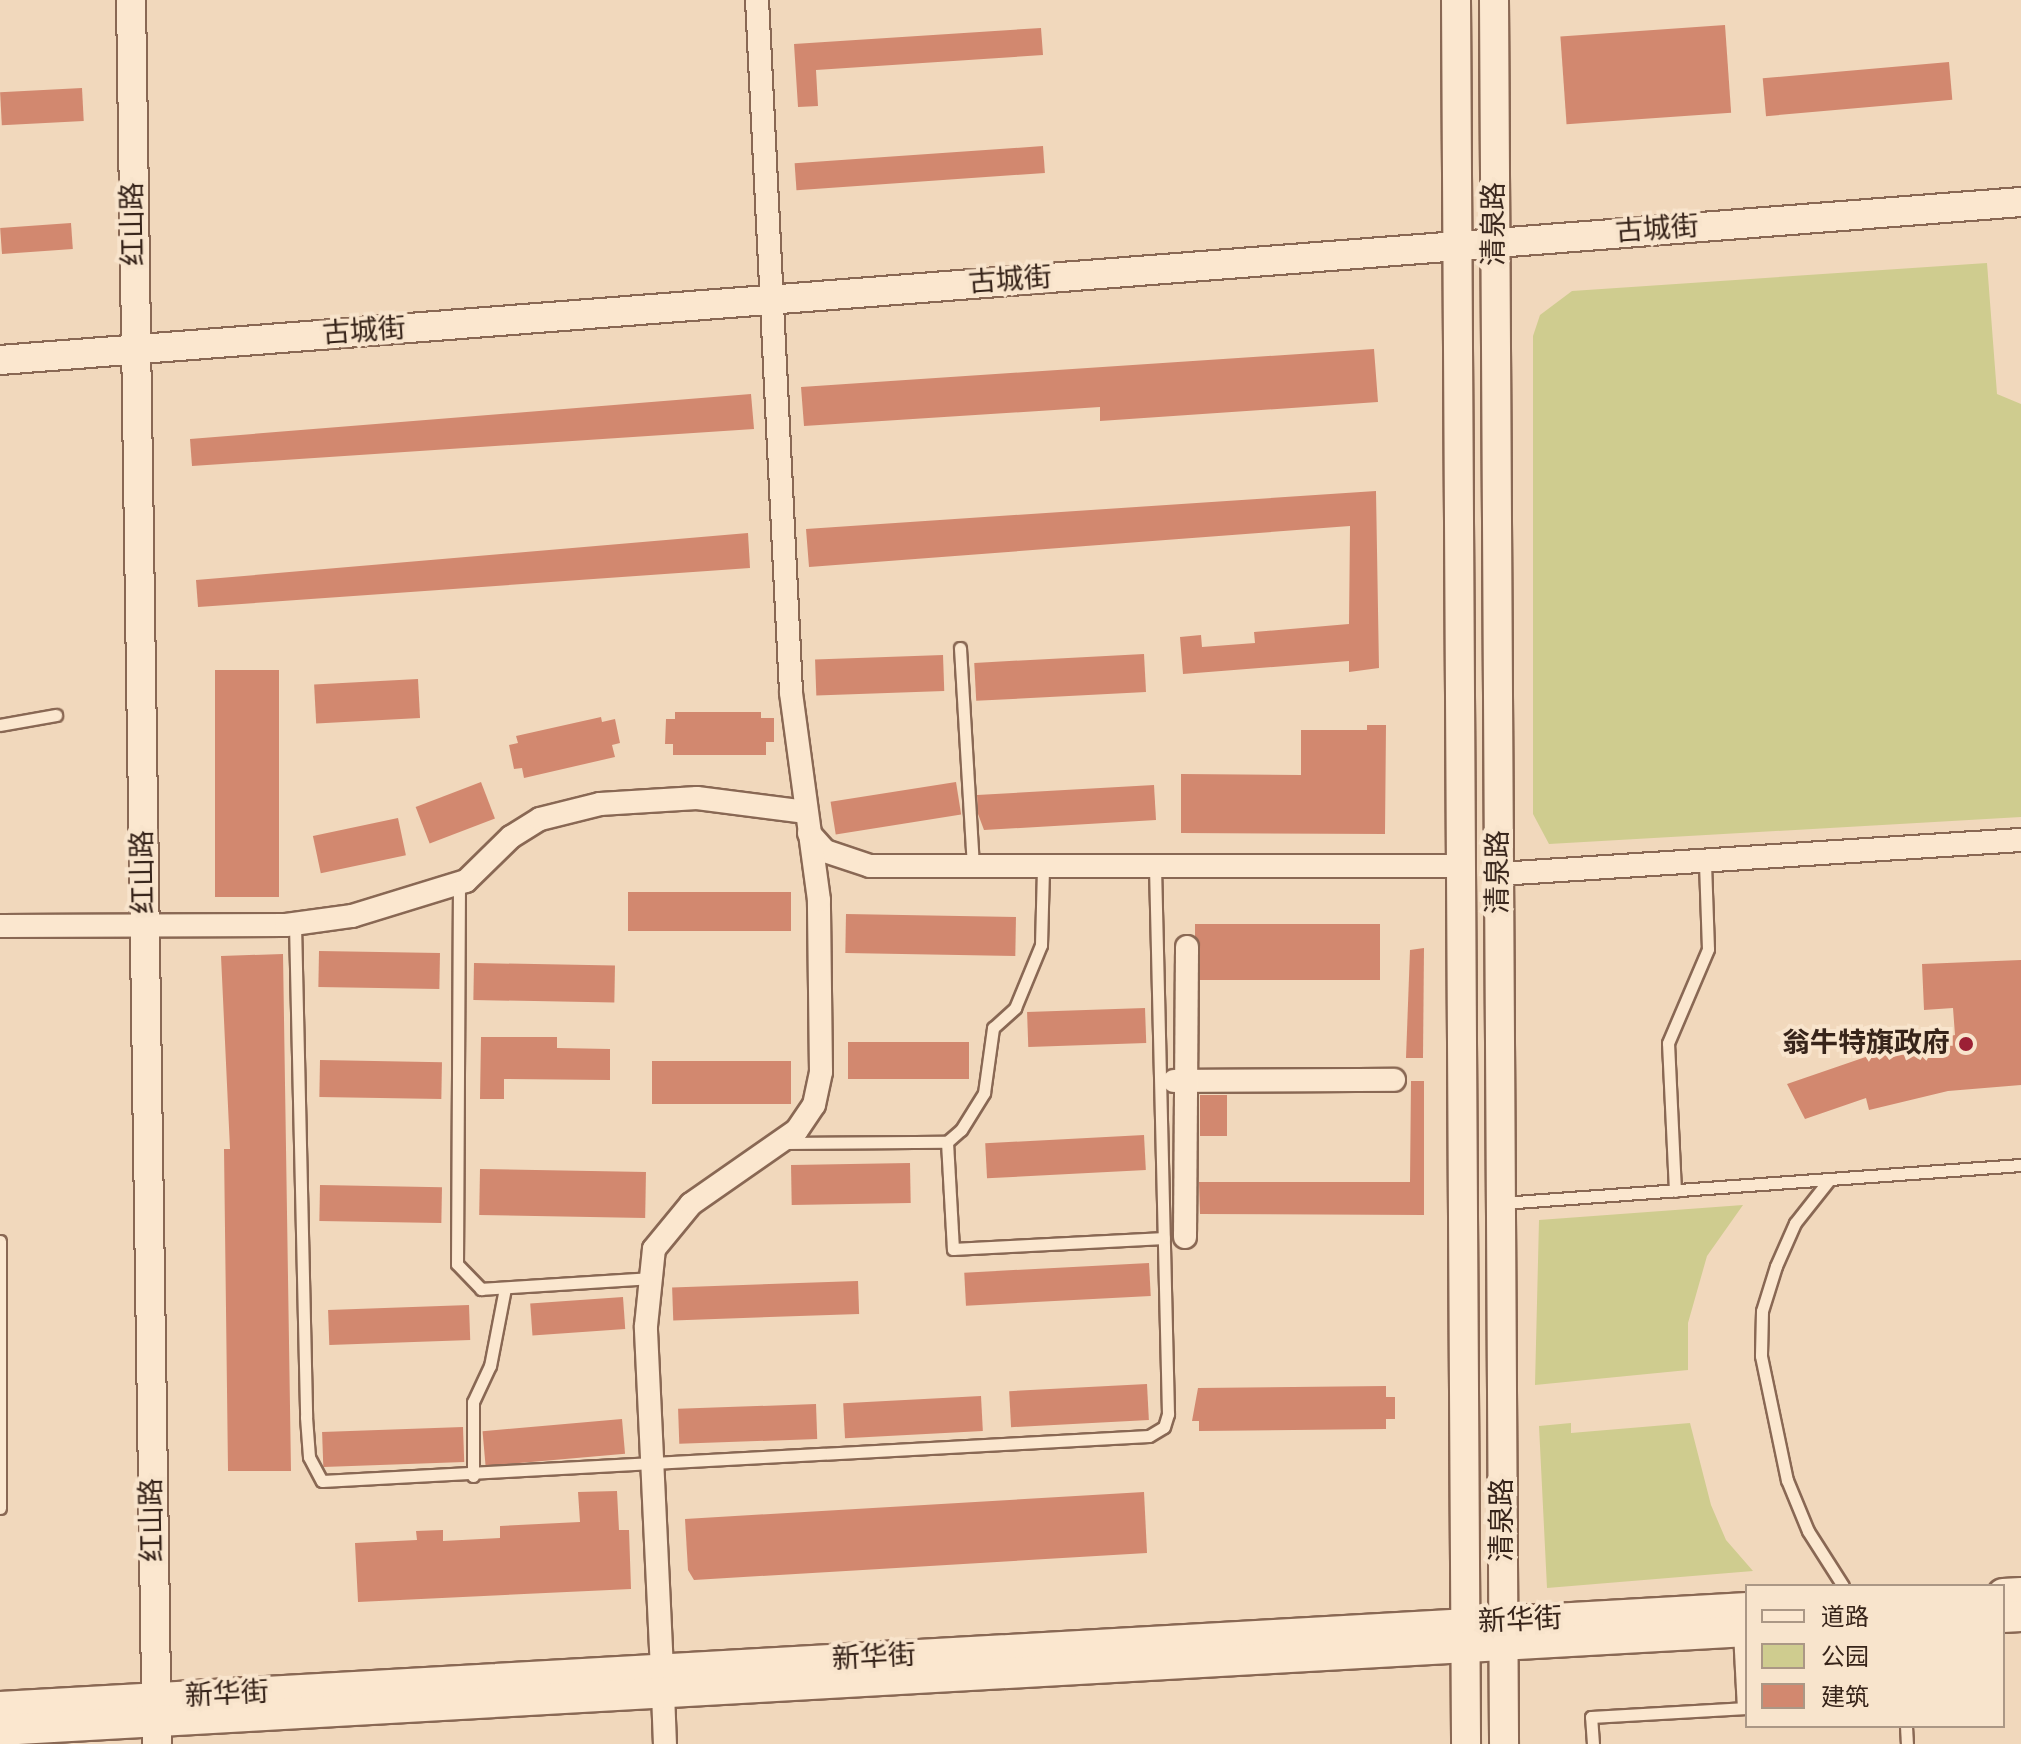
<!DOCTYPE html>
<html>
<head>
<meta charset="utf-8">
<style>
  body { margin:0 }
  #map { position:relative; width:2021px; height:1744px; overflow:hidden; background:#f1d8bc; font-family:Spectral,"Noto Sans SC",serif }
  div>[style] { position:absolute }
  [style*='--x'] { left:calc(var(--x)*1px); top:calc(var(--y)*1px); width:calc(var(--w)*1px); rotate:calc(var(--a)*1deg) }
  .green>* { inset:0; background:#cfcc8f }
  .building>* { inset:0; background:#d2886f; transform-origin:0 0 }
  .roads { filter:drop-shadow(2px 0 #896854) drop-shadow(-2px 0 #896854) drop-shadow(0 2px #896854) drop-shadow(0 -2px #896854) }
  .service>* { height:11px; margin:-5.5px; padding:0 5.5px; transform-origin:5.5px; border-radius:5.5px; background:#fbe7cf }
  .minor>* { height:22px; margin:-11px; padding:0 11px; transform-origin:11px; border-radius:11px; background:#fbe7cf }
  .tertiary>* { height:28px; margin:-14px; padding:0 14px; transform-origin:14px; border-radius:14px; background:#fbe7cf }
  .secondary>* { height:30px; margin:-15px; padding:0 15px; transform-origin:15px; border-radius:15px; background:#fbe7cf }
  .dots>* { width:22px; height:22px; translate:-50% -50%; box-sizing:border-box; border:4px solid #f8e4cc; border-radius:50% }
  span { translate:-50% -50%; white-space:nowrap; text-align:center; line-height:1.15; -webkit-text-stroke:8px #f8e4cc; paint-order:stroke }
  .street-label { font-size:28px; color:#37241a }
  .poi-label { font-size:28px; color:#37241a; font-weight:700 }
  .right { translate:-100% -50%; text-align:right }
  .legend { position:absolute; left:1745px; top:1584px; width:260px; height:144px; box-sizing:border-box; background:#f8e4cc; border:2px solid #ab9785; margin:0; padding:10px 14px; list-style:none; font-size:24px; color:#37241a }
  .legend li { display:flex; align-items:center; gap:16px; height:40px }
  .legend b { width:40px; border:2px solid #ab9785 }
</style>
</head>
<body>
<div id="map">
  <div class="green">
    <i style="clip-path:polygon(1987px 263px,1997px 394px,2021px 404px,2021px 817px,1549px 844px,1533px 814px,1533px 336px,1540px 315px,1572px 291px)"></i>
    <i style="clip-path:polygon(1743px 1205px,1707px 1256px,1688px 1323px,1688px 1370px,1535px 1385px,1539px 1220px)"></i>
    <i style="clip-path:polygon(1571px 1423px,1571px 1433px,1690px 1423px,1711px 1505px,1726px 1540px,1753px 1571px,1547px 1588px,1539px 1426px)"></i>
  </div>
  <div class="building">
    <i style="left:1725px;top:25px;width:88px;height:165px;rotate:86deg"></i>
    <i style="clip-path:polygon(1041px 28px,1043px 55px,816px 70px,818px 106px,798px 107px,794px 44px)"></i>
    <i style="left:1949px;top:62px;width:38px;height:187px;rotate:85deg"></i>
    <i style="left:82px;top:88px;width:33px;height:82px;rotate:87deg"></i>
    <i style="left:1043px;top:146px;width:27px;height:249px;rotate:86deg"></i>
    <i style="left:71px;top:223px;width:26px;height:71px;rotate:86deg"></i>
    <i style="clip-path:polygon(1374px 349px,1378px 402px,1100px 421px,1100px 407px,804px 426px,801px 387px)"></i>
    <i style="clip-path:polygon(751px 394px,754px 429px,192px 466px,190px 439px)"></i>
    <i style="clip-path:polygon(1376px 491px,1379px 668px,1349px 672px,1349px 661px,1183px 674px,1180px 637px,1201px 635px,1202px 647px,1255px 643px,1254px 632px,1349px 624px,1350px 526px,809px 567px,806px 529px)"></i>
    <i style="clip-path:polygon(748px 533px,750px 568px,198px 607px,196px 580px)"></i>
    <i style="left:1144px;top:654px;width:38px;height:170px;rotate:87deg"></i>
    <i style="left:943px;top:655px;width:36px;height:128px;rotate:88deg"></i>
    <i style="left:215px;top:670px;width:64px;height:227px"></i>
    <i style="left:418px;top:679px;width:39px;height:104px;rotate:87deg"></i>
    <i style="clip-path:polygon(675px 712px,761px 712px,761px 718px,774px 718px,774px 742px,766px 742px,766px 755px,673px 755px,673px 744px,665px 744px,666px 719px,675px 719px)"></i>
    <i style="clip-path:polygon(601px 717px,602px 722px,615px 719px,620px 743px,612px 745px,615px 757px,524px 778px,522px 768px,514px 769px,509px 745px,518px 743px,516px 736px)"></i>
    <i style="clip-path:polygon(1367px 725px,1386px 725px,1385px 834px,1181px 833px,1181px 774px,1301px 775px,1301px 730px,1367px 730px)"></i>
    <i style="left:481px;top:782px;width:39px;height:70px;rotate:69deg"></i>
    <i style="left:956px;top:782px;width:33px;height:127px;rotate:81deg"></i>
    <i style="clip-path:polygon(1154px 785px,1156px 820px,984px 830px,978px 814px,977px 795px)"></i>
    <i style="left:398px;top:818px;width:38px;height:87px;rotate:78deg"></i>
    <i style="left:628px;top:892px;width:163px;height:39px"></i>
    <i style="left:846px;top:914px;width:170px;height:39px;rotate:1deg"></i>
    <i style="left:1380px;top:924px;width:56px;height:185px;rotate:90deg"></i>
    <i style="clip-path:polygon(1424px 948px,1423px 1058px,1406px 1058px,1410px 950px)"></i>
    <i style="left:319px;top:951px;width:121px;height:36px;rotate:1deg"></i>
    <i style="clip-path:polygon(283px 954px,291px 1471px,228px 1471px,224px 1149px,230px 1149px,221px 956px)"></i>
    <i style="clip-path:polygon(2021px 960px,2021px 1085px,1948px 1091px,1869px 1110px,1866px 1098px,1805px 1119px,1787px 1084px,1886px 1050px,1955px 1035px,1953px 1008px,1924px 1010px,1922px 964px)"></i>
    <i style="left:474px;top:963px;width:141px;height:37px;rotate:1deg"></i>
    <i style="left:1145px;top:1008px;width:35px;height:118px;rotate:88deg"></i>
    <i style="clip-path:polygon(481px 1037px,557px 1037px,557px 1048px,610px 1049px,610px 1080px,504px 1079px,504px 1099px,480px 1099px)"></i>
    <i style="left:848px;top:1042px;width:121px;height:37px"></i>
    <i style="left:320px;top:1060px;width:122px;height:37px;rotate:1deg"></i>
    <i style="left:652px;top:1061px;width:139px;height:43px"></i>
    <i style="clip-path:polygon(1411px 1081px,1424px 1081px,1424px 1215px,1200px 1214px,1199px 1182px,1410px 1182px)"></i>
    <i style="left:1200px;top:1095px;width:27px;height:41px"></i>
    <i style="left:1144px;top:1135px;width:35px;height:159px;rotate:87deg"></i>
    <i style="left:910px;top:1163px;width:40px;height:119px;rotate:89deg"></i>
    <i style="left:480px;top:1169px;width:166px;height:46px;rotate:1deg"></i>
    <i style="left:320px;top:1185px;width:122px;height:36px;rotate:1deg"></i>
    <i style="left:1149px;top:1263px;width:33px;height:185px;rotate:87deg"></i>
    <i style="left:858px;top:1281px;width:33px;height:186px;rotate:88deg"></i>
    <i style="left:623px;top:1297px;width:32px;height:93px;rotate:86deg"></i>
    <i style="left:469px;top:1305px;width:35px;height:141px;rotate:88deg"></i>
    <i style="left:1147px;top:1384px;width:36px;height:138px;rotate:87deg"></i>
    <i style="clip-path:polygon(1386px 1386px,1386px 1397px,1395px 1397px,1395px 1419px,1386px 1419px,1386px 1429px,1199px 1431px,1199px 1421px,1192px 1421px,1198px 1388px)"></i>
    <i style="left:981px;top:1396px;width:35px;height:138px;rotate:87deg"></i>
    <i style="left:816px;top:1404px;width:35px;height:138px;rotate:88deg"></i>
    <i style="left:622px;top:1419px;width:35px;height:140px;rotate:85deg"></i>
    <i style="left:463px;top:1427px;width:35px;height:141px;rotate:88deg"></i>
    <i style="clip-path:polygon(617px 1491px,619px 1530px,629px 1530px,631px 1589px,358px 1602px,355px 1543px,417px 1540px,416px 1531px,443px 1530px,443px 1541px,500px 1538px,500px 1526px,580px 1522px,578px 1492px)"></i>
    <i style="clip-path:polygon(1144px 1492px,1147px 1553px,694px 1580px,688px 1570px,685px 1519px)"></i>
  </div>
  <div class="roads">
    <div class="service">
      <i style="--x:960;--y:648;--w:218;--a:86.6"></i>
      <i style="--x:0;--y:725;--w:57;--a:-10.1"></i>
      <i style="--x:459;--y:884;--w:380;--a:90.3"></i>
      <i style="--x:457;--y:1264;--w:35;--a:46"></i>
      <i style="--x:481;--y:1289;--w:170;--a:-3.7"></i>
      <i style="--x:295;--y:924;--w:493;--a:88.7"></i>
      <i style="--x:306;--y:1417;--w:40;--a:85.7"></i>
      <i style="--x:309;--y:1457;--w:27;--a:62"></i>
      <i style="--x:322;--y:1481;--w:828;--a:-3.11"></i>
      <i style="--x:1149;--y:1436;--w:17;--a:-31"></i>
      <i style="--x:1164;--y:1427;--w:14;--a:-73"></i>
      <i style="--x:1168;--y:1414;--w:548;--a:-91.36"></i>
      <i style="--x:947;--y:1142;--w:107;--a:86.8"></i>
      <i style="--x:953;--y:1249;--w:211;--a:-3"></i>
      <i style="--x:784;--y:1143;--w:163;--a:-0.4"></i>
      <i style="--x:947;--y:1142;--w:18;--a:-41"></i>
      <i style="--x:961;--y:1130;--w:44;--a:-58.1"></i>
      <i style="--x:984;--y:1093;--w:66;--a:-82.1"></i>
      <i style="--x:993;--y:1028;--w:30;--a:-42"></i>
      <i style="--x:1015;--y:1008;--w:68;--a:-67.6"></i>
      <i style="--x:1041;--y:945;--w:79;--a:-88.5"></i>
      <i style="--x:1829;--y:1180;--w:55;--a:128.3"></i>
      <i style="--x:1795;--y:1223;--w:47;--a:113.8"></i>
      <i style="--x:1776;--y:1266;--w:47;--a:107.3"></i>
      <i style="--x:1762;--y:1311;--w:45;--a:91.3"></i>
      <i style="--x:1761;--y:1356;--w:127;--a:78.2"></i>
      <i style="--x:1787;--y:1480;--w:55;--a:67.6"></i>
      <i style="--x:1808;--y:1531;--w:65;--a:57.5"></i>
      <i style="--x:1675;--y:1191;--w:148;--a:-92.7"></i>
      <i style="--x:1668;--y:1043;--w:102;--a:-66.9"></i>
      <i style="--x:1708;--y:949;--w:88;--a:-92"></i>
      <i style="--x:1502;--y:1203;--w:520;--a:-4.19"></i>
      <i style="--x:0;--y:1241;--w:267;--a:90"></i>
      <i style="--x:473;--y:1476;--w:74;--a:-90"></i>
      <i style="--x:473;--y:1402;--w:40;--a:-65"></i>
      <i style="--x:490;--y:1366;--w:79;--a:-79.1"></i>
      <i style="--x:1739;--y:1632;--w:76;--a:87"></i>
      <i style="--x:1906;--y:1726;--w:18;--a:87"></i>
      <i style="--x:1593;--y:1744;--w:27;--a:-94"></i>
      <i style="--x:1591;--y:1717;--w:156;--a:-3.3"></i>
    </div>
    <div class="minor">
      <i style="--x:809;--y:833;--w:24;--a:48"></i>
      <i style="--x:825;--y:851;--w:47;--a:18.4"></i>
      <i style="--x:870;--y:866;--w:591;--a:0"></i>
      <i style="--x:1499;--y:874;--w:523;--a:-3.73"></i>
      <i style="--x:0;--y:926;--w:286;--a:-0.2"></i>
      <i style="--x:286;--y:925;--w:67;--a:-7.8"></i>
      <i style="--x:352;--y:916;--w:119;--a:-17.1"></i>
      <i style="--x:466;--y:881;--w:63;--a:-44.4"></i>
      <i style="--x:511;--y:837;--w:34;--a:-32"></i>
      <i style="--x:540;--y:819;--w:62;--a:-14"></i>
      <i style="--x:600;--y:804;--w:97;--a:-3.5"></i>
      <i style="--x:697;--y:798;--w:110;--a:7.3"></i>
      <i style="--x:1174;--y:1081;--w:220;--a:-0.3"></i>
      <i style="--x:1185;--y:1237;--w:290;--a:-89.6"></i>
      <i style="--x:662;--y:1670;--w:344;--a:-92.7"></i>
      <i style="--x:646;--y:1326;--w:77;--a:-84.1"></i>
      <i style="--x:654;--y:1249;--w:58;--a:-50.6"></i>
      <i style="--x:691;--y:1204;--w:129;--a:-34.9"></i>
      <i style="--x:797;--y:1130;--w:30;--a:-56"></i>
      <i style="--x:814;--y:1105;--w:34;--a:-78"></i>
      <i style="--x:821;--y:1072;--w:172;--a:-90.7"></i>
      <i style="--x:819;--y:900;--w:210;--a:-97.7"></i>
      <i style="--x:791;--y:692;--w:693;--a:-92.81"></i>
      <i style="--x:663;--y:1693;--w:51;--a:87.8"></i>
    </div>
    <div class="tertiary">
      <i style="--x:131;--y:0;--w:1744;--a:89.15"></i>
      <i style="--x:1456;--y:0;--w:1744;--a:89.67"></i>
      <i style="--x:1494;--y:0;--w:1744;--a:89.67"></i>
      <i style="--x:0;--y:360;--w:2027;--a:-4.47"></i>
    </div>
    <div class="secondary">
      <i style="--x:2003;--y:1594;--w:18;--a:-3"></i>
      <i style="--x:2003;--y:1617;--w:18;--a:-3"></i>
      <i style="--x:0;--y:1707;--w:1750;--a:-3.24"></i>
      <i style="--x:0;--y:1730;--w:1750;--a:-3.24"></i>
    </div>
  </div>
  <div class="dots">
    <i style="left:1966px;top:1044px;background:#9c2035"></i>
  </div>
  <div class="street-label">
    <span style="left:134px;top:224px;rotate:-91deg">红山路</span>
    <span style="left:1495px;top:224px;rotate:-90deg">清泉路</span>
    <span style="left:1657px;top:230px;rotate:-4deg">古城街</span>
    <span style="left:1010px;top:281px;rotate:-4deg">古城街</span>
    <span style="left:364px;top:332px;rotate:-4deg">古城街</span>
    <span style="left:144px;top:872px;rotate:-91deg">红山路</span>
    <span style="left:1499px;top:872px;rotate:-90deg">清泉路</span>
    <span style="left:153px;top:1520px;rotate:-91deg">红山路</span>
    <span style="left:1503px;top:1520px;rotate:-90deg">清泉路</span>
    <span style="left:1520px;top:1621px;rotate:-3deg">新华街</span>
    <span style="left:874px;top:1658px;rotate:-3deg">新华街</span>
    <span style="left:227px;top:1695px;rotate:-3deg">新华街</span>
  </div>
  <div class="poi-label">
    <span class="right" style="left:1950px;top:1044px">翁牛特旗政府</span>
  </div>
  <ul class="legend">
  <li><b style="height:10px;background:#fbe7cf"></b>道路</li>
  <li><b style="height:22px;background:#cfcc8f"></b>公园</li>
  <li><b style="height:22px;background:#d2886f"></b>建筑</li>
  </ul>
</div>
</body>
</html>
